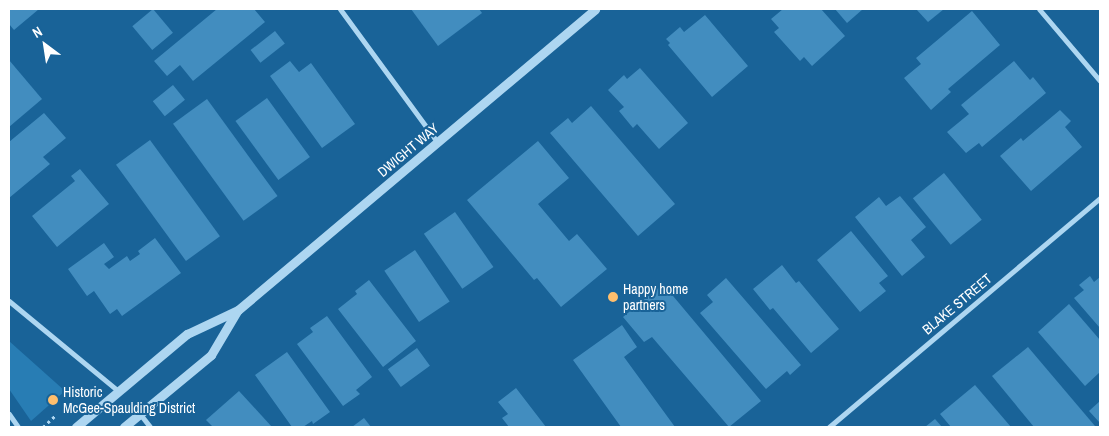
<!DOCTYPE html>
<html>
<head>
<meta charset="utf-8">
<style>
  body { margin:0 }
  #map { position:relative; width:1109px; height:436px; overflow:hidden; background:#196398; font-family:"Archivo Narrow",sans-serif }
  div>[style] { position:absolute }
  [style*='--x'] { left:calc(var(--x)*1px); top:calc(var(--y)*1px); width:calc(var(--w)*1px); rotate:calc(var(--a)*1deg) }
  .green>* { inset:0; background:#287db4 }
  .building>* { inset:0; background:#428dbf; transform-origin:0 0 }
  .path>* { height:3px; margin-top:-1.5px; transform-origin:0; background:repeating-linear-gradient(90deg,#add6f1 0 2.5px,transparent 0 6.5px) }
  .minor>* { height:5px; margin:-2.5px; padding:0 2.5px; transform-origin:2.5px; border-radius:2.5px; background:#add6f1 }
  .tertiary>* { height:9px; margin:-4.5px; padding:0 4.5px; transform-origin:4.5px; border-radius:4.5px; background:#add6f1 }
  .dots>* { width:14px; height:14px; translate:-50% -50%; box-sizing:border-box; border:2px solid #196398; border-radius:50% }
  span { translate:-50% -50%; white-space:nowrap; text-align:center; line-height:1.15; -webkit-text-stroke:4px #196398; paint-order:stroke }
  .street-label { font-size:14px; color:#fff }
  .poi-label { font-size:14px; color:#fff }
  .left { translate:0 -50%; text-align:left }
  .frame { position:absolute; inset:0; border:10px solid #fff; pointer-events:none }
  .north { position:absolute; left:20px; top:20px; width:50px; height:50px; -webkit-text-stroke:4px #196398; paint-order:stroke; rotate:329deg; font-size:14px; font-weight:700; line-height:20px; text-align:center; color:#fff }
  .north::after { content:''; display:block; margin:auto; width:18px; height:22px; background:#fff; clip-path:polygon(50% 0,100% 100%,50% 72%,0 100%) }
</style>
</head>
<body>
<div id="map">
  <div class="green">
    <i style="clip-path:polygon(9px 341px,65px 391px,31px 421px,9px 389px)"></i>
  </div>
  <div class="building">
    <i style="clip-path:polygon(9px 9px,39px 9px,14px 30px,9px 24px)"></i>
    <i style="left:153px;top:9px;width:31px;height:27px;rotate:50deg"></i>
    <i style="clip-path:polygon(217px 9px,254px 9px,265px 22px,193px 81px,180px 65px,167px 76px,154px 61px)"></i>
    <i style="clip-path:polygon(411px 9px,479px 9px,482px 13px,438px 46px)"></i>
    <i style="clip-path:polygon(783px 9px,821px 9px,845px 36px,812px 66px,804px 57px,800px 61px,774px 32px,779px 28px,771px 19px)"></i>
    <i style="clip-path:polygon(835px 9px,863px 9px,847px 23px)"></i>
    <i style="clip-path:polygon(916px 9px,944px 9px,928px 22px)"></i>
    <i style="clip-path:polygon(972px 11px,1000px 45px,948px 89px,951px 92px,931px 110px,904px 78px,921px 64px,916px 58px)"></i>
    <i style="clip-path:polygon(705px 15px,748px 66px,712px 97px,668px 45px,670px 43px,666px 39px,680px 27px,684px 32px)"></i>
    <i style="left:275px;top:31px;width:16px;height:31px;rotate:52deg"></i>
    <i style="clip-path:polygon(9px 60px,42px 99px,9px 127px)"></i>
    <i style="clip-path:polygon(290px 61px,299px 72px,311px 63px,355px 124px,322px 148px,270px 76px)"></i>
    <i style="clip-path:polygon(1014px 61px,1030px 80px,1033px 77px,1046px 93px,982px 147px,979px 143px,966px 153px,947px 132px,969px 114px,961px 105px)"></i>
    <i style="clip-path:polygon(640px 68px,688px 123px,659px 149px,637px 124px,633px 128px,619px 111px,624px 107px,608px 90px,624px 75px,627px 79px)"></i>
    <i style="left:173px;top:85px;width:19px;height:26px;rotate:51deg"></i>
    <i style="left:267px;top:98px;width:73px;height:39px;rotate:54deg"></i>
    <i style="left:207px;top:99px;width:120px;height:42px;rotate:54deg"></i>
    <i style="clip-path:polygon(591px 106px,675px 204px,638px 236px,550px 133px,568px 118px,572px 123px)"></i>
    <i style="clip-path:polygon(1060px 110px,1071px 121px,1065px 127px,1082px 147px,1031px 191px,1000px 156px,1021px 138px,1023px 141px)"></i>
    <i style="clip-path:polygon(44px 113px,66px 138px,43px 157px,50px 164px,9px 198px,9px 142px)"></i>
    <i style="left:150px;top:140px;width:119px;height:42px;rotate:54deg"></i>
    <i style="clip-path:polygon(538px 141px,569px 178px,538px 204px,569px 241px,577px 234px,607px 269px,561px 307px,537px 278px,534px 280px,467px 200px)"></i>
    <i style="clip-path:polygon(80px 169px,109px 204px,57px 247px,32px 216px,75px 181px,71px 176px)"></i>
    <i style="left:944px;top:173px;width:60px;height:40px;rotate:51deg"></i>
    <i style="clip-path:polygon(900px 196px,926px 227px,911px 240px,925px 257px,902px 276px,855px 217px,879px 197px,886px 206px)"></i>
    <i style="left:455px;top:212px;width:67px;height:38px;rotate:55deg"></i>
    <i style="clip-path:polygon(851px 231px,888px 276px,879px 283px,886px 291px,860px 312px,817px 260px)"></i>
    <i style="clip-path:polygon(155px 238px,181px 273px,122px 316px,117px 309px,110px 314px,94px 291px,87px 296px,68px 269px,104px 243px,114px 257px,104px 264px,109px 269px,127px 256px,130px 261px,140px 254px,138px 251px)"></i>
    <i style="left:415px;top:250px;width:62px;height:37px;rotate:56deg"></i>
    <i style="clip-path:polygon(782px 265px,796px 283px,799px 281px,839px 329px,811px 353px,773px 308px,770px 310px,753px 289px)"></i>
    <i style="clip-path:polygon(1090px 276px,1094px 282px,1100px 277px,1100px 328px,1074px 298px,1084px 290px,1079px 285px)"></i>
    <i style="clip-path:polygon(726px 278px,801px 365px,790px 375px,787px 371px,766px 389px,700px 313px,713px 302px,707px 295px)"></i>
    <i style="clip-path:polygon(369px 280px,416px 341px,383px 367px,338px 309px,357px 294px,355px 291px)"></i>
    <i style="clip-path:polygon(663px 284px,761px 401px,729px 427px,652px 337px,644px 342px,623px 317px)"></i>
    <i style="clip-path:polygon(1069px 304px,1100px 340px,1100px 372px,1085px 386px,1038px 332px)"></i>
    <i style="clip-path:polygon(327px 316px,372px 377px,356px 390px,360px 394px,343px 406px,297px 344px,313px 332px,310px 328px)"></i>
    <i style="clip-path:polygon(622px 325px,637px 347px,624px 357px,675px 427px,621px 427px,573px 360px)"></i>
    <i style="clip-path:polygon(1028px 347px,1095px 426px,1094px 427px,1034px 427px,992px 376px)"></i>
    <i style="left:417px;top:348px;width:22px;height:36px;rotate:54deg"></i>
    <i style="clip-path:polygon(287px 352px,330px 412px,313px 424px,312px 421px,303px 427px,292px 427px,255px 375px)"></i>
    <i style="clip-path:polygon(975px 385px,1011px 427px,951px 427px,940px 414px)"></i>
    <i style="clip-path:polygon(516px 388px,546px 427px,509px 427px,502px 418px,508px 414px,498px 402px)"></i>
    <i style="clip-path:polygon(239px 391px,272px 427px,213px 427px,206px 420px)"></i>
    <i style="clip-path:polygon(1100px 401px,1100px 423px,1089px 411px)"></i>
    <i style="clip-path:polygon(364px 418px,371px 427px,352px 427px)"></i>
    <i style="clip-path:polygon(935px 419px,942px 427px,925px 427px)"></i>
  </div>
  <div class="path">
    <i style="--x:43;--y:427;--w:19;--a:-43"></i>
  </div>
  <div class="minor">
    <i style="--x:340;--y:9;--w:166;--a:53.8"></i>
    <i style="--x:1039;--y:9;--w:94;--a:49.7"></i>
    <i style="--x:9;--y:301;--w:141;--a:39.5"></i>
    <i style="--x:9;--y:414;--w:16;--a:55"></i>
    <i style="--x:140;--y:414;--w:16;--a:52"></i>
    <i style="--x:829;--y:427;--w:355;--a:-40.2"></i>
  </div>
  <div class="tertiary">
    <i style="--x:76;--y:427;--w:145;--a:-40"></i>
    <i style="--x:187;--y:334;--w:56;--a:-25.2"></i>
    <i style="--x:238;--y:310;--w:467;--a:-40.1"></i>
    <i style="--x:124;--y:427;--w:113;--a:-39.6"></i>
    <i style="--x:211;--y:355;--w:51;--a:-59.4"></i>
  </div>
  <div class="dots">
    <i style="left:613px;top:297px;background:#ffbf6d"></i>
    <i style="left:53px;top:400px;background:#ffbf6d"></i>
  </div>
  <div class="street-label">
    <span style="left:408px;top:150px;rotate:-40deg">DWIGHT WAY</span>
    <span style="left:957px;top:304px;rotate:-40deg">BLAKE STREET</span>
  </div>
  <div class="poi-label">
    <span class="left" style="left:623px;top:297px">Happy home<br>partners</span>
    <span class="left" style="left:63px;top:400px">Historic<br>McGee-Spaulding District</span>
  </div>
  <div class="frame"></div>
  <div class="north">N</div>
</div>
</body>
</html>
